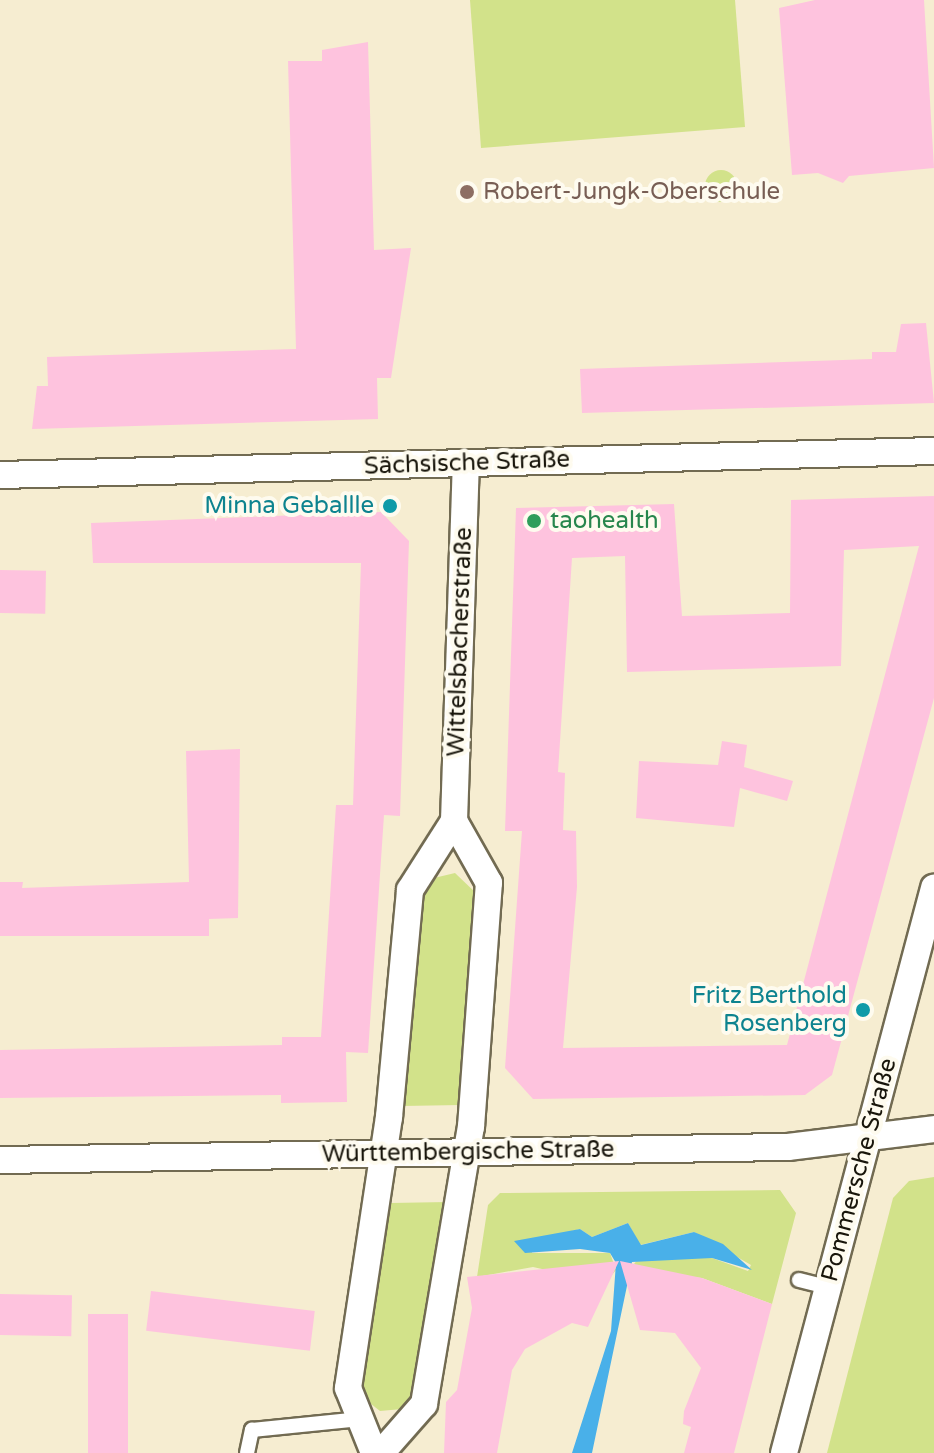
<!DOCTYPE html>
<html>
<head>
<meta charset="utf-8">
<style>
  body { margin:0 }
  #map { position:relative; width:934px; height:1453px; overflow:hidden; background:#f6edd1; font-family:"Varela Round",sans-serif }
  div>[style] { position:absolute }
  [style*='--x'] { left:calc(var(--x)*1px); top:calc(var(--y)*1px); width:calc(var(--w)*1px); rotate:calc(var(--a)*1deg) }
  .green>* { inset:0; background:#d2e28a }
  .round { border-radius:50% }
  .water>* { inset:0; background:#49b0e9 }
  .building>* { inset:0; background:#fec3de; transform-origin:0 0 }
  .roads { filter:drop-shadow(2px 0 #726b52) drop-shadow(-2px 0 #726b52) drop-shadow(0 2px #726b52) drop-shadow(0 -2px #726b52) }
  .lane>* { height:14px; margin:-7px; padding:0 7px; transform-origin:7px; border-radius:7px; background:#fff }
  .street>* { height:26px; margin:-13px; padding:0 13px; transform-origin:13px; border-radius:13px; background:#fff }
  .dots>* { width:22px; height:22px; translate:-50% -50%; box-sizing:border-box; border:4px solid #fefbef; border-radius:50% }
  span { translate:-50% -50%; white-space:nowrap; text-align:center; line-height:1.15; -webkit-text-stroke:8px #fefbef; paint-order:stroke }
  .education-label { font-size:24px; color:#785e54 }
  .left { translate:0 -50%; text-align:left }
  .street-label { font-size:24px; color:#18150b }
  .culture-label { font-size:24px; color:#0d838f }
  .right { translate:-100% -50%; text-align:right }
  .leisure-label { font-size:24px; color:#27864d }
</style>
</head>
<body>
<div id="map">
  <div class="green">
    <i style="clip-path:polygon(470px 0,735px 0,745px 127px,481px 148px)"></i>
    <i class="round" style="left:705px;top:170px;width:32px;height:32px"></i>
    <i style="clip-path:polygon(455px 873px,478px 895px,461px 1105px,402px 1106px,422px 898px,434px 878px)"></i>
    <i style="clip-path:polygon(934px 1177px,934px 1453px,827px 1453px,893px 1198px,909px 1181px)"></i>
    <i style="clip-path:polygon(780px 1190px,796px 1213px,772px 1304px,702px 1278px,628px 1271px,640px 1257px,657px 1256px,712px 1258px,748px 1271px,751px 1265px,694px 1232px,640px 1245px,628px 1223px,592px 1237px,580px 1229px,533px 1241px,532px 1253px,610px 1253px,616px 1270px,605px 1283px,533px 1267px,477px 1277px,488px 1205px,500px 1193px)"></i>
    <i style="clip-path:polygon(448px 1202px,415px 1394px,402px 1409px,380px 1411px,366px 1400px,360px 1380px,390px 1203px)"></i>
  </div>
  <div class="water">
    <i style="clip-path:polygon(628px 1223px,641px 1245px,694px 1232px,723px 1244px,752px 1270px,712px 1258px,632px 1262px,592px 1453px,572px 1453px,611px 1331px,616px 1263px,610px 1253px,580px 1249px,525px 1253px,514px 1241px,580px 1229px,592px 1237px)"></i>
  </div>
  <div class="building">
    <i style="clip-path:polygon(815px 0,924px 0,934px 168px,849px 176px,843px 183px,818px 173px,792px 175px,779px 8px)"></i>
    <i style="clip-path:polygon(368px 42px,374px 250px,411px 248px,391px 378px,377px 378px,378px 419px,32px 429px,37px 386px,48px 386px,47px 357px,296px 349px,288px 61px,322px 61px,322px 50px)"></i>
    <i style="clip-path:polygon(926px 323px,934px 403px,582px 413px,580px 369px,872px 359px,872px 352px,896px 352px,901px 324px)"></i>
    <i style="clip-path:polygon(evenodd,934px 496px,934px 698px,832px 1075px,805px 1095px,533px 1099px,505px 1068px,522px 831px,505px 831px,516px 508px,674px 504px,682px 616px,725px 615px,790px 613px,791px 500px,934px 496px,919px 546px,787px 1045px,563px 1048px,577px 887px,576px 831px,563px 830px,565px 773px,558px 772px,572px 558px,625px 556px,627px 672px,841px 666px,844px 550px,919px 546px)"></i>
    <i style="clip-path:polygon(381px 512px,409px 541px,400px 816px,384px 815px,368px 1053px,346px 1052px,347px 1102px,281px 1103px,281px 1095px,0 1098px,0 1050px,282px 1045px,282px 1037px,321px 1037px,336px 805px,353px 805px,361px 563px,93px 563px,91px 523px)"></i>
    <i style="left:0;top:570px;width:46px;height:43px;rotate:1deg"></i>
    <i style="clip-path:polygon(722px 741px,747px 745px,744px 767px,793px 781px,787px 801px,740px 788px,734px 827px,636px 818px,639px 761px,718px 765px)"></i>
    <i style="clip-path:polygon(240px 749px,238px 918px,209px 919px,209px 936px,0 936px,0 882px,23px 882px,22px 888px,189px 882px,186px 751px)"></i>
    <i style="clip-path:polygon(619px 1261px,588px 1327px,572px 1323px,525px 1349px,512px 1370px,497px 1453px,444px 1453px,446px 1402px,457px 1390px,472px 1308px,467px 1277px)"></i>
    <i style="clip-path:polygon(620px 1261px,702px 1278px,772px 1304px,734px 1453px,684px 1453px,691px 1427px,683px 1424px,684px 1411px,701px 1368px,675px 1333px,640px 1330px)"></i>
    <i style="left:151px;top:1291px;width:165px;height:40px;rotate:7deg"></i>
    <i style="left:0;top:1294px;width:72px;height:41px;rotate:1deg"></i>
    <i style="left:88px;top:1314px;width:40px;height:139px"></i>
  </div>
  <div class="roads">
    <div class="lane">
      <i style="--x:799;--y:1280;--w:29;--a:14"></i>
      <i style="--x:247;--y:1453;--w:24;--a:-78"></i>
      <i style="--x:252;--y:1430;--w:109;--a:-5.8"></i>
    </div>
    <div class="street">
      <i style="--x:0;--y:475;--w:934;--a:-1.47"></i>
      <i style="--x:0;--y:1160;--w:788;--a:-0.95"></i>
      <i style="--x:788;--y:1147;--w:147;--a:-7"></i>
      <i style="--x:374;--y:1453;--w:70;--a:-111.8"></i>
      <i style="--x:348;--y:1388;--w:274;--a:-81.4"></i>
      <i style="--x:389;--y:1117;--w:228;--a:-84.7"></i>
      <i style="--x:410;--y:890;--w:82;--a:-57.5"></i>
      <i style="--x:454;--y:821;--w:357;--a:-88.1"></i>
      <i style="--x:381;--y:1453;--w:65;--a:-48.7"></i>
      <i style="--x:424;--y:1404;--w:281;--a:-80.4"></i>
      <i style="--x:471;--y:1127;--w:245;--a:-85.8"></i>
      <i style="--x:489;--y:883;--w:71;--a:-119.4"></i>
      <i style="--x:784;--y:1453;--w:585;--a:-75.13"></i>
    </div>
  </div>
  <div class="dots">
    <i style="left:467px;top:192px;background:#8d6e63"></i>
    <i style="left:390px;top:506px;background:#0f9aa8"></i>
    <i style="left:534px;top:521px;background:#2e9e5b"></i>
    <i style="left:863px;top:1010px;background:#0f9aa8"></i>
  </div>
  <div class="education-label">
    <span class="left" style="left:483px;top:192px">Robert-Jungk-Oberschule</span>
  </div>
  <div class="street-label">
    <span style="left:467px;top:463px;rotate:-2deg">Sächsische Straße</span>
    <span style="left:460px;top:642px;rotate:-88deg">Wittelsbacherstraße</span>
    <span style="left:468px;top:1152px;rotate:-1deg">Württembergische Straße</span>
    <span style="left:859px;top:1170px;rotate:-75deg">Pommersche Straße</span>
  </div>
  <div class="culture-label">
    <span class="right" style="left:374px;top:506px">Minna Geballle</span>
    <span class="right" style="left:847px;top:1010px">Fritz Berthold<br>Rosenberg</span>
  </div>
  <div class="leisure-label">
    <span class="left" style="left:550px;top:521px">taohealth</span>
  </div>
</div>
</body>
</html>
